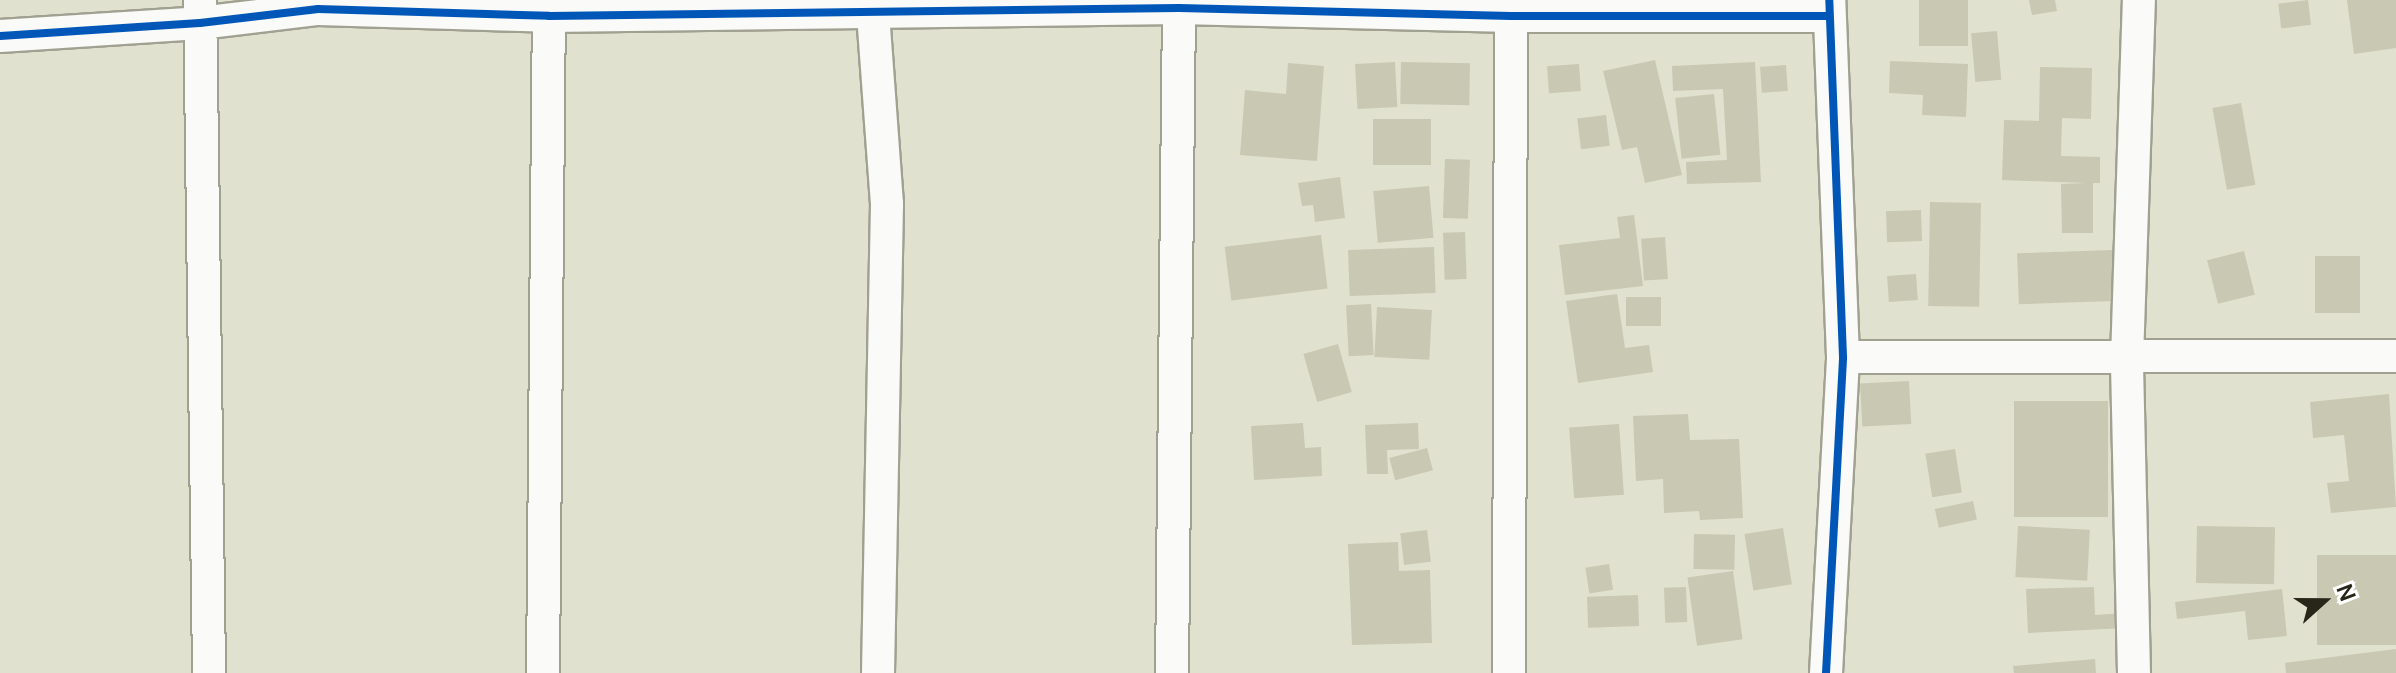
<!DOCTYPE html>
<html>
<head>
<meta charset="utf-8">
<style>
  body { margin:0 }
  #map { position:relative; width:2396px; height:673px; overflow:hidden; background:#e1e1cf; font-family:Manrope,sans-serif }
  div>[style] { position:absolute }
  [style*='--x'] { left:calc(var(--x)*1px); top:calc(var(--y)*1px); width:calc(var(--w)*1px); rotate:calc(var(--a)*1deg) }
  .building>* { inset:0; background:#c8c8b3; transform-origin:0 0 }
  .roads { filter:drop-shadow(2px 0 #a1a192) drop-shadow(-2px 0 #a1a192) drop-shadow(0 2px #a1a192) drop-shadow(0 -2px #a1a192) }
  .minor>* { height:32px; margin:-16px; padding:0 16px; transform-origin:16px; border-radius:16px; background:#fafaf8 }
  .cycleway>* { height:8px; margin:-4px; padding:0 4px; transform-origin:4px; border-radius:4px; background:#0057b8 }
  span { translate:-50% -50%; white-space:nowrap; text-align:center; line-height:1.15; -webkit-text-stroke:8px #fff; paint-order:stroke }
  .north { position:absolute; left:2284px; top:561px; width:80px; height:80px; -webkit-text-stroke:6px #fff; paint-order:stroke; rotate:69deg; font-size:22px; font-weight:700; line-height:32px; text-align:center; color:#272619 }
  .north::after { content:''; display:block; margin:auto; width:28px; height:36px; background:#272619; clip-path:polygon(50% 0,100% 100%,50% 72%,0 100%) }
</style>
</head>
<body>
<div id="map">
  <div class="building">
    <i style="left:1919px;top:0;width:49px;height:46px"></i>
    <i style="clip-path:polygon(2029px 0,2055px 0,2057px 11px,2032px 15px)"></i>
    <i style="left:2308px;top:0;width:25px;height:30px;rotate:83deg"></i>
    <i style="clip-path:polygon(2347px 0,2396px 0,2396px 48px,2354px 54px)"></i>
    <i style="left:1997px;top:31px;width:49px;height:26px;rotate:85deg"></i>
    <i style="clip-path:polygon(1655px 60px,1682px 175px,1645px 183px,1637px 147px,1622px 150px,1603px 71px)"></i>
    <i style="clip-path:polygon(1890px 61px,1968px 64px,1966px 117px,1922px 115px,1923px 95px,1889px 93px)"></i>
    <i style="left:1395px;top:62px;width:45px;height:40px;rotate:87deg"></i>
    <i style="left:1401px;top:62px;width:69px;height:42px;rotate:1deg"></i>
    <i style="clip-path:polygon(1755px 62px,1761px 182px,1687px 184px,1686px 162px,1727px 160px,1723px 89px,1673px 91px,1672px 66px)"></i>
    <i style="clip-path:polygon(1288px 63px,1324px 66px,1317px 161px,1240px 155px,1245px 90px,1286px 94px)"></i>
    <i style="left:1579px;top:64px;width:27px;height:32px;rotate:86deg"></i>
    <i style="left:1786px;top:65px;width:26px;height:26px;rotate:86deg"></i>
    <i style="clip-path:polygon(2040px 67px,2092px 68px,2091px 119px,2062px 118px,2061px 156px,2100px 157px,2100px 183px,2093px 183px,2093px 233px,2062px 233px,2061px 184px,2086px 183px,2002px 180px,2004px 120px,2039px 121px)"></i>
    <i style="left:1714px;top:94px;width:61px;height:39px;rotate:84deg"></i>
    <i style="left:2241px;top:103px;width:83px;height:29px;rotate:80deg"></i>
    <i style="left:1606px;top:115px;width:31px;height:29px;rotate:83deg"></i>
    <i style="left:1373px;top:119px;width:58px;height:46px"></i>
    <i style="left:1445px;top:159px;width:25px;height:59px;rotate:2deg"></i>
    <i style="clip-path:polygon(1340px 177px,1345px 218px,1315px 222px,1313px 205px,1302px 206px,1298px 183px)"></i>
    <i style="left:1429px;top:186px;width:52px;height:56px;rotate:85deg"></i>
    <i style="left:1930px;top:202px;width:51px;height:104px;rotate:1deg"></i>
    <i style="left:1921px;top:210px;width:31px;height:35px;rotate:88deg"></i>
    <i style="clip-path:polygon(1634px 215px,1643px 286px,1565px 295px,1559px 245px,1620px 238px,1617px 217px)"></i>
    <i style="left:1465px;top:232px;width:47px;height:22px;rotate:88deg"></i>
    <i style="left:1321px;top:235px;width:54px;height:97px;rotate:83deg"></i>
    <i style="left:1665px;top:237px;width:42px;height:24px;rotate:86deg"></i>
    <i style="left:1434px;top:247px;width:46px;height:86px;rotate:88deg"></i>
    <i style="left:2112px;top:250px;width:51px;height:95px;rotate:88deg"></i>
    <i style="left:2244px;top:251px;width:45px;height:38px;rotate:76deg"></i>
    <i style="left:2315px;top:256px;width:45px;height:57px"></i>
    <i style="left:1916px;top:274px;width:26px;height:29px;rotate:86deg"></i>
    <i style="clip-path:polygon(1617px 294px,1625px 348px,1649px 345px,1653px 372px,1578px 383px,1566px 301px)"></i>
    <i style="left:1626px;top:297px;width:35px;height:29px"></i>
    <i style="left:1371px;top:304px;width:51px;height:25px;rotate:87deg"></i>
    <i style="left:1377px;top:307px;width:55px;height:50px;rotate:3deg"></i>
    <i style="left:1338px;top:344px;width:50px;height:36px;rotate:74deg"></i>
    <i style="left:1909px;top:381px;width:43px;height:49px;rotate:87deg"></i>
    <i style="clip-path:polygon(2389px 394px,2396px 507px,2331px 513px,2327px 483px,2349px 481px,2344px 435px,2313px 438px,2310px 402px)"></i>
    <i style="left:2014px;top:401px;width:94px;height:116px"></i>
    <i style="clip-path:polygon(1688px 414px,1690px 440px,1739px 439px,1743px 518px,1700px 520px,1699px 511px,1664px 513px,1663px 479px,1636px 481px,1633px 416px)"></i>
    <i style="clip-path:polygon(1303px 423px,1305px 448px,1321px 447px,1322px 476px,1254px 480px,1251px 426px)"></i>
    <i style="clip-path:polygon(1418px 423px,1419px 449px,1387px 450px,1388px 474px,1367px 474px,1365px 425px)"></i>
    <i style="left:1619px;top:424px;width:71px;height:50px;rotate:86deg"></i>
    <i style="left:1427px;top:448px;width:23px;height:39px;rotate:75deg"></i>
    <i style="left:1955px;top:449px;width:44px;height:30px;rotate:81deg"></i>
    <i style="left:1973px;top:501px;width:19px;height:39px;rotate:78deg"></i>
    <i style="left:2018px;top:526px;width:72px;height:51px;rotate:3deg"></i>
    <i style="left:2197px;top:526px;width:78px;height:57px;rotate:1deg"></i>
    <i style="left:1783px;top:528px;width:57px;height:39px;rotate:81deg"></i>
    <i style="left:1427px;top:530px;width:32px;height:27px;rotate:83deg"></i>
    <i style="left:1694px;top:534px;width:41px;height:35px;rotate:1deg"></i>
    <i style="clip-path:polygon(1398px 542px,1399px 571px,1430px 570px,1432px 643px,1352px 645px,1348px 544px)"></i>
    <i style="left:2317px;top:555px;width:79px;height:90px"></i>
    <i style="left:1609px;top:564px;width:26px;height:24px;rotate:81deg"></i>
    <i style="left:1733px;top:571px;width:69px;height:46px;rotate:82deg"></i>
    <i style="left:1686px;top:587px;width:35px;height:22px;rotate:88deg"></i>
    <i style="clip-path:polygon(2094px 587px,2095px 615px,2124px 613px,2125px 628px,2028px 633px,2026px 589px)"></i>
    <i style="clip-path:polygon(2282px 589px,2287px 636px,2248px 640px,2245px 611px,2177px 619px,2175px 602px)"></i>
    <i style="left:1638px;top:595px;width:31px;height:51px;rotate:88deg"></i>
    <i style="clip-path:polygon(2396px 649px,2396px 673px,2286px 673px,2285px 663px)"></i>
    <i style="clip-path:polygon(2095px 659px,2096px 673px,2014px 673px,2013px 666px)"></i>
  </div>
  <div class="roads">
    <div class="minor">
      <i style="--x:200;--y:0;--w:673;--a:89.23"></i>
      <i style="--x:872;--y:0;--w:205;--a:85.8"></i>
      <i style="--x:887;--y:204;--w:469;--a:91.1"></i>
      <i style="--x:0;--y:36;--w:200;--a:-3.7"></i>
      <i style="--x:200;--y:23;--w:119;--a:-6.8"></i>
      <i style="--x:318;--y:9;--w:231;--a:1.7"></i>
      <i style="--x:549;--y:16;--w:630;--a:-0.73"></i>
      <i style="--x:1179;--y:8;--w:332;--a:1.4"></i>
      <i style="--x:1511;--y:16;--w:318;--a:0"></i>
      <i style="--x:1843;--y:357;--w:553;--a:-0.1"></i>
      <i style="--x:543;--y:673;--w:673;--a:-89.49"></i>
      <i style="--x:1172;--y:673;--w:673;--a:-89.4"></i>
      <i style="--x:1509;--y:673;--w:673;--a:-89.83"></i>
      <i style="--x:1826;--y:673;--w:316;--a:-86.9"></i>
      <i style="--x:1843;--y:357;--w:357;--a:-92.2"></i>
      <i style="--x:2134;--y:673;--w:314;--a:-91.3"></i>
      <i style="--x:2127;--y:359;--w:359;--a:-88.1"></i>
    </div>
  </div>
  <div class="cycleway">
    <i style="--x:0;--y:36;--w:200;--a:-3.7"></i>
    <i style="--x:200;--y:23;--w:119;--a:-6.8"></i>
    <i style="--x:318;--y:9;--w:231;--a:1.7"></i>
    <i style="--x:549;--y:16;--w:630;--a:-0.73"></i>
    <i style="--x:1179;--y:8;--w:332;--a:1.4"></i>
    <i style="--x:1511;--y:16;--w:318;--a:0"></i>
    <i style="--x:1826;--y:673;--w:316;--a:-86.9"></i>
    <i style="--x:1843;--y:357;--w:357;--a:-92.2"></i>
  </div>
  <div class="north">N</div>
</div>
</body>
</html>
